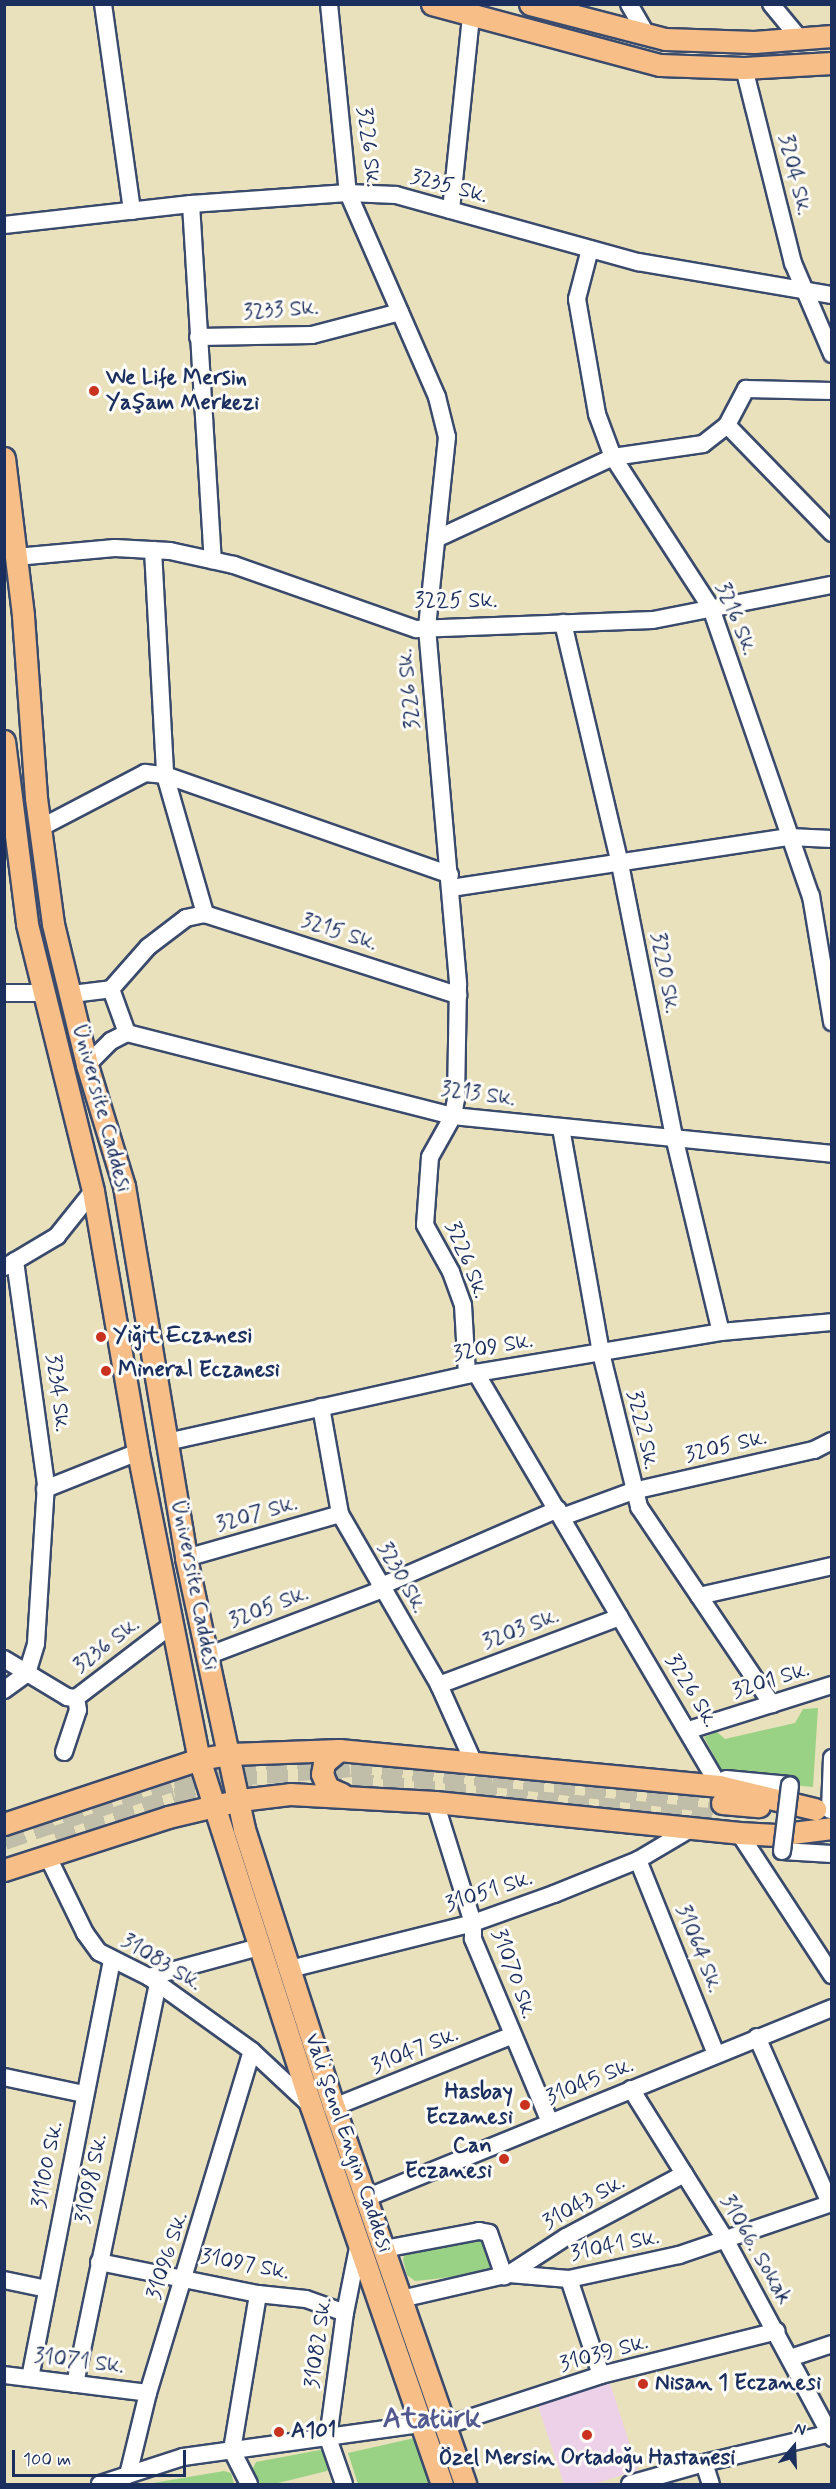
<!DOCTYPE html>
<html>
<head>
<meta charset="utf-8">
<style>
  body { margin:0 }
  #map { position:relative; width:836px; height:2489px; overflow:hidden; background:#e9e0bc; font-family:Mynerve,sans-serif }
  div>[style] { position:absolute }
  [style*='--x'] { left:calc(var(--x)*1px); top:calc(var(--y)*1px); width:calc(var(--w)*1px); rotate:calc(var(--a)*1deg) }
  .built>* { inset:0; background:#edd1e9 }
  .green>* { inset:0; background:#99d285 }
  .major-tunnel>* { height:21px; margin-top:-10.5px; transform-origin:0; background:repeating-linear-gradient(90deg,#c0bda9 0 21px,transparent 0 31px) }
  .roads { filter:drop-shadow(2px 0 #3a4a6c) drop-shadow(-2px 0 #3a4a6c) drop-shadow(0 2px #3a4a6c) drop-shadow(0 -2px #3a4a6c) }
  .minor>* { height:16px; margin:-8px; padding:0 8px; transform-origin:8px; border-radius:8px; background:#fff }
  .major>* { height:21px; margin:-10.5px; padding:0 10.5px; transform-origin:10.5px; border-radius:10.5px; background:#f7be87 }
  .bridges { filter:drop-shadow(2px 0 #3a4a6c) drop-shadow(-2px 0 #3a4a6c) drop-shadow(0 2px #3a4a6c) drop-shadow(0 -2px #3a4a6c) }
  .minor-bridge>* { height:16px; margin:-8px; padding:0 8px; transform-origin:8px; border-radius:8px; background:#fff }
  .dots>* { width:16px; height:16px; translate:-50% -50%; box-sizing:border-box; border:3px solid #fdfcf7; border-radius:50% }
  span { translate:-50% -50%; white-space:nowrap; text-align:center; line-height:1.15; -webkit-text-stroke:6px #fdfcf7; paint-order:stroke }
  .street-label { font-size:22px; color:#1b2f5e }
  .poi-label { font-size:22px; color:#1b2f5e; font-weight:700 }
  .left { translate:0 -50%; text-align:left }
  .right { translate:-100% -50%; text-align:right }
  .district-label { font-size:28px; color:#51598f; font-weight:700 }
  .frame { position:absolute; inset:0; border:6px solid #1b2f5e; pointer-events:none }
  .north { position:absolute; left:764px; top:2417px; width:60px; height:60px; -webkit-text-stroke:4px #fdfcf7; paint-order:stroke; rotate:19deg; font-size:16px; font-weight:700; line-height:24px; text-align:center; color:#1b2f5e }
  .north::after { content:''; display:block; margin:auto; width:21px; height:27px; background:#1b2f5e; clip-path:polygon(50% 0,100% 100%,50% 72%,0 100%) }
  .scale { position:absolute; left:12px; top:2450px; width:174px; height:27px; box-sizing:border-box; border:3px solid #1b2f5e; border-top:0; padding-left:8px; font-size:18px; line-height:21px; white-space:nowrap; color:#1b2f5e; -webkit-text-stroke:4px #fdfcf7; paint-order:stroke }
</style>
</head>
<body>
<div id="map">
  <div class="built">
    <i style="clip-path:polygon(608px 2377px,638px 2470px,594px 2484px,564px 2484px,536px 2400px)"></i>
  </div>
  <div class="green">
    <i style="clip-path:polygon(818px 1708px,813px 1787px,726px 1779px,704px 1737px,717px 1732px,725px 1739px,795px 1723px,803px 1709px)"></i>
    <i style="clip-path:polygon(483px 2241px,494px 2269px,490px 2273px,415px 2281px,407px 2275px,403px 2260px,405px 2252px)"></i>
    <i style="clip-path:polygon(419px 2437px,434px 2484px,358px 2484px,348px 2453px)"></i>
    <i style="clip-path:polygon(320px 2450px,326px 2453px,331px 2465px,327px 2471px,274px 2484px,257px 2484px,253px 2468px,256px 2462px)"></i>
    <i style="clip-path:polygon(224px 2471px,231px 2473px,234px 2484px,147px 2484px)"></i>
  </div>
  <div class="major-tunnel">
    <i style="--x:321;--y:1780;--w:402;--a:5.6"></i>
    <i style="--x:55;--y:1836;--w:126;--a:-17.6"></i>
    <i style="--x:175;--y:1798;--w:78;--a:-6.7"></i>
    <i style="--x:4;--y:1839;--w:180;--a:-19.1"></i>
    <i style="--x:174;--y:1780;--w:178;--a:-4.5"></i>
    <i style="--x:351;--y:1766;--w:142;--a:4"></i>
    <i style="--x:493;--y:1776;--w:231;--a:6.7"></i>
  </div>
  <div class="roads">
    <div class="minor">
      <i style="--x:103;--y:4;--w:209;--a:82"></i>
      <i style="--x:329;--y:4;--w:190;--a:84.3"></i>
      <i style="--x:348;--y:193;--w:223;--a:66.4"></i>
      <i style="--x:437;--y:397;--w:41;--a:76"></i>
      <i style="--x:447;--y:437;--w:192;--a:96"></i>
      <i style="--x:427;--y:628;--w:358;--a:85"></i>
      <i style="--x:458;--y:985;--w:114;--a:91"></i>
      <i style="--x:456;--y:1099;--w:17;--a:100"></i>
      <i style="--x:453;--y:1116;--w:47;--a:119.3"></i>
      <i style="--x:430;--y:1157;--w:68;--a:94.2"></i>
      <i style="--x:425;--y:1225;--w:54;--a:61"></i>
      <i style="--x:451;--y:1272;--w:35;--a:70"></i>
      <i style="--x:463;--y:1305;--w:70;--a:86.7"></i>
      <i style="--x:629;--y:4;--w:34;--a:60"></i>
      <i style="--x:771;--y:4;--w:45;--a:50.4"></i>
      <i style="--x:744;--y:68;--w:201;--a:75.9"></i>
      <i style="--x:793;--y:263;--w:99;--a:66.8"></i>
      <i style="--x:191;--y:204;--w:357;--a:86.5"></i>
      <i style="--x:451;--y:210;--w:196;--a:-84.1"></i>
      <i style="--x:4;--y:225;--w:188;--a:-6.4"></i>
      <i style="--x:191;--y:204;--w:157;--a:-4"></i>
      <i style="--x:348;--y:193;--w:48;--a:2.4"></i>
      <i style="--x:396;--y:195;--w:251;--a:15.5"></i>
      <i style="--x:638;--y:262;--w:197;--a:9.7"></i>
      <i style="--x:590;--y:249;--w:52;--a:104.6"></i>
      <i style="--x:577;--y:299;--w:117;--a:80.1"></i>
      <i style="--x:597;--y:414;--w:46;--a:69.6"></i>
      <i style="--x:613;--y:457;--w:180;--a:57"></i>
      <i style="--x:711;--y:608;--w:305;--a:70.9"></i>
      <i style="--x:811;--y:896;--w:128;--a:80.5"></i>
      <i style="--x:198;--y:337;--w:114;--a:-1"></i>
      <i style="--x:312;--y:335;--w:91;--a:-14.6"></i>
      <i style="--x:727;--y:425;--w:41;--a:-62.2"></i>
      <i style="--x:746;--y:389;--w:86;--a:1.3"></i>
      <i style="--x:438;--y:538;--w:193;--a:-24.8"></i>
      <i style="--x:613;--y:457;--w:91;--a:-8.2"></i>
      <i style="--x:703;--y:444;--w:31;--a:-38"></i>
      <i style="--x:727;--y:425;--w:151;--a:45.8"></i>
      <i style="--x:153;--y:550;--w:225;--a:86.9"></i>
      <i style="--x:165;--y:775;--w:145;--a:73.9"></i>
      <i style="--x:16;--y:557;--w:99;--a:-5.2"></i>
      <i style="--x:115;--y:548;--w:55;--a:3.1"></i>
      <i style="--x:170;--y:551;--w:66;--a:12.3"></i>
      <i style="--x:234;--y:565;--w:193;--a:19.4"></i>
      <i style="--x:416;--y:629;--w:237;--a:-2.2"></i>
      <i style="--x:653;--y:620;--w:182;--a:-11.1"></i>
      <i style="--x:563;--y:623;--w:248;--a:76.7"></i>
      <i style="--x:620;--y:864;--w:282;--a:78.8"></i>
      <i style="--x:675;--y:1141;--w:196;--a:76.5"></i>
      <i style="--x:40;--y:828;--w:119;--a:-27.6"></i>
      <i style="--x:145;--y:773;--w:20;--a:6"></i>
      <i style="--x:165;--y:775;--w:302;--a:19.3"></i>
      <i style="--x:451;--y:888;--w:342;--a:-8.6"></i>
      <i style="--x:789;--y:837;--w:43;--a:2.7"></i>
      <i style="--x:205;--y:914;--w:266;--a:17.8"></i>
      <i style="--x:111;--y:989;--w:47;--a:70"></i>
      <i style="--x:4;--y:993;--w:40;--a:0"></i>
      <i style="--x:72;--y:994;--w:39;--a:-7"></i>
      <i style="--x:111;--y:989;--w:56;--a:-48.6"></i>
      <i style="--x:148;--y:947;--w:48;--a:-37.3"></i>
      <i style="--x:186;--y:918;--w:19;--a:-12"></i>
      <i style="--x:127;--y:1033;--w:336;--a:14.3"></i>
      <i style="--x:453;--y:1116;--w:381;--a:5.7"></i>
      <i style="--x:87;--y:1065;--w:34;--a:-45"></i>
      <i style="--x:111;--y:1041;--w:18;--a:-27"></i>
      <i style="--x:561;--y:1128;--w:229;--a:79.9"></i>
      <i style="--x:601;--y:1353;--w:159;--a:76.1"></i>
      <i style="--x:639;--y:1507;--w:238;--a:56"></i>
      <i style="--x:15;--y:1261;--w:225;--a:82.1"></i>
      <i style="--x:46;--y:1484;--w:160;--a:93.6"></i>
      <i style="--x:36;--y:1644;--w:30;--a:107"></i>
      <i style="--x:5;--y:1267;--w:61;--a:-30.8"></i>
      <i style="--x:57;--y:1236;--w:58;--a:-51.3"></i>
      <i style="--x:476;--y:1373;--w:479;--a:59.5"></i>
      <i style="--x:321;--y:1407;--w:109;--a:79.9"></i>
      <i style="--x:340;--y:1514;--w:198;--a:59.9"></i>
      <i style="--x:439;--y:1685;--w:83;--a:65.9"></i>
      <i style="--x:167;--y:1442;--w:317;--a:-12.6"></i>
      <i style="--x:476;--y:1373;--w:248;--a:-9.5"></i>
      <i style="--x:721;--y:1332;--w:111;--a:-5.1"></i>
      <i style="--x:45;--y:1489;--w:100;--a:-21.7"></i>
      <i style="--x:562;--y:1517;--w:76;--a:-20.1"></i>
      <i style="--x:633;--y:1491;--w:186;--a:-12.8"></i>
      <i style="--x:814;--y:1450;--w:20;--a:-27"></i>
      <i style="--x:186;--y:1558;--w:160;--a:-15.9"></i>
      <i style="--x:379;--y:1587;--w:195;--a:-23.5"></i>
      <i style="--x:699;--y:1596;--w:136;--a:-12.7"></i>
      <i style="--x:207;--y:1656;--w:186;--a:-20.8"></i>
      <i style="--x:4;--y:1659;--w:74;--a:31.1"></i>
      <i style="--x:67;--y:1697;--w:9;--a:6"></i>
      <i style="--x:76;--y:1698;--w:123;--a:-37.4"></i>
      <i style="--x:439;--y:1685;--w:193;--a:-20.6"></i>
      <i style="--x:4;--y:1690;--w:29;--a:-36"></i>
      <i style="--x:689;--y:1730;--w:150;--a:-17.5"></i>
      <i style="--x:64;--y:1752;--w:44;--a:-71.6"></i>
      <i style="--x:78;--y:1710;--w:12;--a:-99"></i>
      <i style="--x:726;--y:1779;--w:64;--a:5.4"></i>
      <i style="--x:435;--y:1802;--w:127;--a:72.6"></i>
      <i style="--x:473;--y:1923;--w:16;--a:90"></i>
      <i style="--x:473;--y:1939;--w:199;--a:67.2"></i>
      <i style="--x:830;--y:1810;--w:52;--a:-87.8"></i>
      <i style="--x:739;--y:1833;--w:170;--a:56.8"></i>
      <i style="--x:782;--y:1851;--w:50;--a:3.4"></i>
      <i style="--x:47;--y:1855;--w:87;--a:64"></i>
      <i style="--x:85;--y:1933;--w:24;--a:54"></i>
      <i style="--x:99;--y:1952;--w:56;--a:26.6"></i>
      <i style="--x:149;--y:1977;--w:127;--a:35.7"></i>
      <i style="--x:252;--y:2051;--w:81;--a:43"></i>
      <i style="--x:638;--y:1860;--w:209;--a:68.1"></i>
      <i style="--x:290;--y:1969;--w:189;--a:-14.1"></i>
      <i style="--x:473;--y:1923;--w:86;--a:-19.7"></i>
      <i style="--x:554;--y:1894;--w:91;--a:-22"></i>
      <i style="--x:638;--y:1860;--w:61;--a:-30.8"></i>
      <i style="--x:149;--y:1977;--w:114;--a:-15.3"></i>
      <i style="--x:757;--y:2037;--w:181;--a:66.3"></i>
      <i style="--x:4;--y:2077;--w:82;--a:12"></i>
      <i style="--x:631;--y:2089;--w:177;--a:57.9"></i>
      <i style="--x:725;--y:2239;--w:226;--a:61.7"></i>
      <i style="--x:334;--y:2107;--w:191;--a:-21.9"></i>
      <i style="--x:366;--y:2198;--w:503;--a:-22.18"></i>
      <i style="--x:384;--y:2249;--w:97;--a:-10.7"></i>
      <i style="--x:479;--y:2231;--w:10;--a:11"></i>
      <i style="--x:489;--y:2233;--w:46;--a:70.8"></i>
      <i style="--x:99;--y:2262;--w:162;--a:11.4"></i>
      <i style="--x:258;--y:2294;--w:48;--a:5.9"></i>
      <i style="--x:306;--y:2299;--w:41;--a:19.7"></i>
      <i style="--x:509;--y:2274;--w:68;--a:-33"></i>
      <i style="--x:566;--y:2237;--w:134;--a:-28.1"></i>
      <i style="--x:569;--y:2279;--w:101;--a:71.6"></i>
      <i style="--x:4;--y:2280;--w:44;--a:11.8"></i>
      <i style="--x:401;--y:2299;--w:111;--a:-13"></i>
      <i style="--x:509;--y:2274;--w:60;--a:4.8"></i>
      <i style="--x:569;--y:2279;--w:113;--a:-12.3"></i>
      <i style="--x:679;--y:2255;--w:162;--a:-18.8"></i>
      <i style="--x:790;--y:2358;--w:44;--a:-18.4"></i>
      <i style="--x:4;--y:2375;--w:145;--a:7.1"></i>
      <i style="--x:30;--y:2378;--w:426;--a:-78.9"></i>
      <i style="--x:75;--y:2384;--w:409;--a:-78.3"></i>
      <i style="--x:445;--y:2426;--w:164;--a:-18.1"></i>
      <i style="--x:601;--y:2375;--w:181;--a:-14"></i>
      <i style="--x:704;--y:2463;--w:22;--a:72"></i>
      <i style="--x:128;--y:2475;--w:84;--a:-76.3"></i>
      <i style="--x:148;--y:2393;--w:357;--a:-73.1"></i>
      <i style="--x:100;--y:2484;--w:87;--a:-18"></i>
      <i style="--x:183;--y:2457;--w:241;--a:-7.9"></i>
      <i style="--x:249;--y:2484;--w:38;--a:-117"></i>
      <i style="--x:232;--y:2450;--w:158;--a:-80.5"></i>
      <i style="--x:344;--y:2484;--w:49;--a:-109.2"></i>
      <i style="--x:328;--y:2438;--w:126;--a:-82.3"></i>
      <i style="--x:345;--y:2313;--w:71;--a:-78.7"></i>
      <i style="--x:630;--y:2484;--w:77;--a:-15.8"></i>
      <i style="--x:704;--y:2463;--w:131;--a:-13.2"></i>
    </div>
    <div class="major">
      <i style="--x:432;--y:4;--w:236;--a:15"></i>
      <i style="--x:660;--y:65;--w:84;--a:2"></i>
      <i style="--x:744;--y:68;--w:88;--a:-3.3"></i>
      <i style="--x:530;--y:4;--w:139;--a:14.5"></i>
      <i style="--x:665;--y:39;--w:89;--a:1.9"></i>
      <i style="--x:754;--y:42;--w:78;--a:-4.4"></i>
      <i style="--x:4;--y:458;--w:159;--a:83.1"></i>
      <i style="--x:23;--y:616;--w:182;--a:85.9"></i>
      <i style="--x:36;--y:798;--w:127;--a:82.3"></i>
      <i style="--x:53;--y:924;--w:145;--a:76.4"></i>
      <i style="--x:87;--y:1065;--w:127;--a:73"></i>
      <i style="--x:124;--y:1186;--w:377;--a:80.5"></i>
      <i style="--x:186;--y:1558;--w:277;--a:77.9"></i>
      <i style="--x:244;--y:1829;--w:292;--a:72.1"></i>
      <i style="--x:334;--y:2107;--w:399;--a:70.8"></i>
      <i style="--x:4;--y:741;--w:184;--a:82.8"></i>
      <i style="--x:27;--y:924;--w:275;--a:76.1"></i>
      <i style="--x:93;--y:1191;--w:265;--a:80.2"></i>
      <i style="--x:138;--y:1452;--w:313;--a:78.8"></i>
      <i style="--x:199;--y:1759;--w:365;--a:72.1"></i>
      <i style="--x:311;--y:2106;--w:400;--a:70.9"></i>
      <i style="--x:339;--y:1750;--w:20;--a:139"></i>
      <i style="--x:324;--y:1763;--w:11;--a:100"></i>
      <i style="--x:322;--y:1774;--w:15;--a:67"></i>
      <i style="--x:328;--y:1788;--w:15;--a:23"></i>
      <i style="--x:722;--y:1803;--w:37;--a:5"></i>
      <i style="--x:4;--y:1824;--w:206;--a:-18.4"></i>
      <i style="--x:199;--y:1759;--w:32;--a:-9"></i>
      <i style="--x:231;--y:1754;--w:108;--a:-2.1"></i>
      <i style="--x:339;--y:1750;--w:382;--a:5.4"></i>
      <i style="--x:719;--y:1786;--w:99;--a:13.5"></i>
      <i style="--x:4;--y:1870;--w:172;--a:-17.9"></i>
      <i style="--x:168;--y:1817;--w:74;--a:-13.3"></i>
      <i style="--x:240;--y:1800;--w:50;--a:-6.8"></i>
      <i style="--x:290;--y:1794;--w:145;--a:3.2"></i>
      <i style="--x:435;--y:1802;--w:306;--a:5.8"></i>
      <i style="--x:739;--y:1833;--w:37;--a:3"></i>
      <i style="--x:776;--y:1835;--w:56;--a:-7.1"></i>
    </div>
  </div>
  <div class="bridges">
    <div class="minor-bridge">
      <i style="--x:782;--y:1851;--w:66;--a:-83.1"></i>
    </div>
  </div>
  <div class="dots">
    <i style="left:94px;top:391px;background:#c8321e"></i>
    <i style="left:101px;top:1337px;background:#c8321e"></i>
    <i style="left:106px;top:1371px;background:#c8321e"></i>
    <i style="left:525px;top:2105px;background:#c8321e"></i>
    <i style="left:504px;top:2159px;background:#c8321e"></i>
    <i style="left:643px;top:2384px;background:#c8321e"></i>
    <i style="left:279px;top:2432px;background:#c8321e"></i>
    <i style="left:587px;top:2435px;background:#c8321e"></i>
  </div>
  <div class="street-label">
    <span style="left:368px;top:147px;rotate:83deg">3226 Sk.</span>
    <span style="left:794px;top:175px;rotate:76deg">3204 Sk.</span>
    <span style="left:449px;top:187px;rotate:15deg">3235 Sk.</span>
    <span style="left:281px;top:311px;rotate:-4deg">3233 Sk.</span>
    <span style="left:456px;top:602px">3225 Sk.</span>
    <span style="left:735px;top:619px;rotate:67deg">3216 Sk.</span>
    <span style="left:410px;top:689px;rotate:-96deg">3226 Sk.</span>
    <span style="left:339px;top:933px;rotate:18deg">3215 Sk.</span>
    <span style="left:664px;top:973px;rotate:79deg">3220 Sk.</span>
    <span style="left:478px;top:1095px;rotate:8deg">3213 Sk.</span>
    <span style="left:101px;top:1108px;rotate:75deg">Üniversite Caddesi</span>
    <span style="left:466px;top:1260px;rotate:68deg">3226 Sk.</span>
    <span style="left:493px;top:1348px;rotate:-10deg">3209 Sk.</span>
    <span style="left:57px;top:1393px;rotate:83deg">3234 Sk.</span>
    <span style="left:642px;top:1430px;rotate:77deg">3222 Sk.</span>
    <span style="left:726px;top:1447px;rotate:-13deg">3205 Sk.</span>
    <span style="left:257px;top:1515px;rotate:-16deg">3207 Sk.</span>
    <span style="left:401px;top:1578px;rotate:60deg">3230 Sk.</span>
    <span style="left:194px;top:1585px;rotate:79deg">Üniversite Caddesi</span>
    <span style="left:269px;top:1608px;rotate:-21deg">3205 Sk.</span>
    <span style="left:521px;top:1630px;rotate:-21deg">3203 Sk.</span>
    <span style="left:107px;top:1646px;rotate:-38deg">3236 Sk.</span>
    <span style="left:771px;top:1681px;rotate:-17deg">3201 Sk.</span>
    <span style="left:691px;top:1691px;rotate:59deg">3226 Sk.</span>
    <span style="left:489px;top:1892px;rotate:-18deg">31051 Sk.</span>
    <span style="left:698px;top:1949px;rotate:68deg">31064 Sk.</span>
    <span style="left:161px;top:1963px;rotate:31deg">31083 Sk.</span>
    <span style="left:513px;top:1974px;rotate:70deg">31070 Sk.</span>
    <span style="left:415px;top:2051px;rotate:-22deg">31047 Sk.</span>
    <span style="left:590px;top:2082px;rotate:-22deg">31045 Sk.</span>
    <span style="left:348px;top:2143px;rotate:71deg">Vali Şenol Engin Caddesi</span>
    <span style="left:48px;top:2165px;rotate:-79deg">31100 Sk.</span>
    <span style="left:92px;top:2179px;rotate:-79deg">31098 Sk.</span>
    <span style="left:584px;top:2203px;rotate:-29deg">31043 Sk.</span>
    <span style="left:615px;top:2246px;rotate:-11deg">31041 Sk.</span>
    <span style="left:755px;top:2250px;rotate:60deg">31066. Sokak</span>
    <span style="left:168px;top:2256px;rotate:-72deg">31096 Sk.</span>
    <span style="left:245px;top:2265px;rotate:11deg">31097 Sk.</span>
    <span style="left:319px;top:2343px;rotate:-82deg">31082 Sk.</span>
    <span style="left:604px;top:2354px;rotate:-15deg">31039 Sk.</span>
    <span style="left:79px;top:2362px;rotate:7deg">31071 Sk.</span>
  </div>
  <div class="poi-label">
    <span class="left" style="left:106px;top:391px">We Life Mersin<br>Yaşam Merkezi</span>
    <span class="left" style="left:113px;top:1337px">Yiğit Eczanesi</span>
    <span class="left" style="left:118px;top:1371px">Mineral Eczanesi</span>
    <span class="right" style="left:513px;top:2105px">Hasbay<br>Eczanesi</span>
    <span class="right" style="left:492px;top:2159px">Can<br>Eczanesi</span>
    <span class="left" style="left:655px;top:2384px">Nisan 1 Eczanesi</span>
    <span class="left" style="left:291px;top:2432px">A101</span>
    <span style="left:587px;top:2459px">Özel Mersin Ortadoğu Hastanesi</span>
  </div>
  <div class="district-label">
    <span style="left:432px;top:2420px">Atatürk</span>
  </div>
  <div class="frame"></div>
  <div class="north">N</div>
  <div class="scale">100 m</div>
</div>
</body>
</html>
